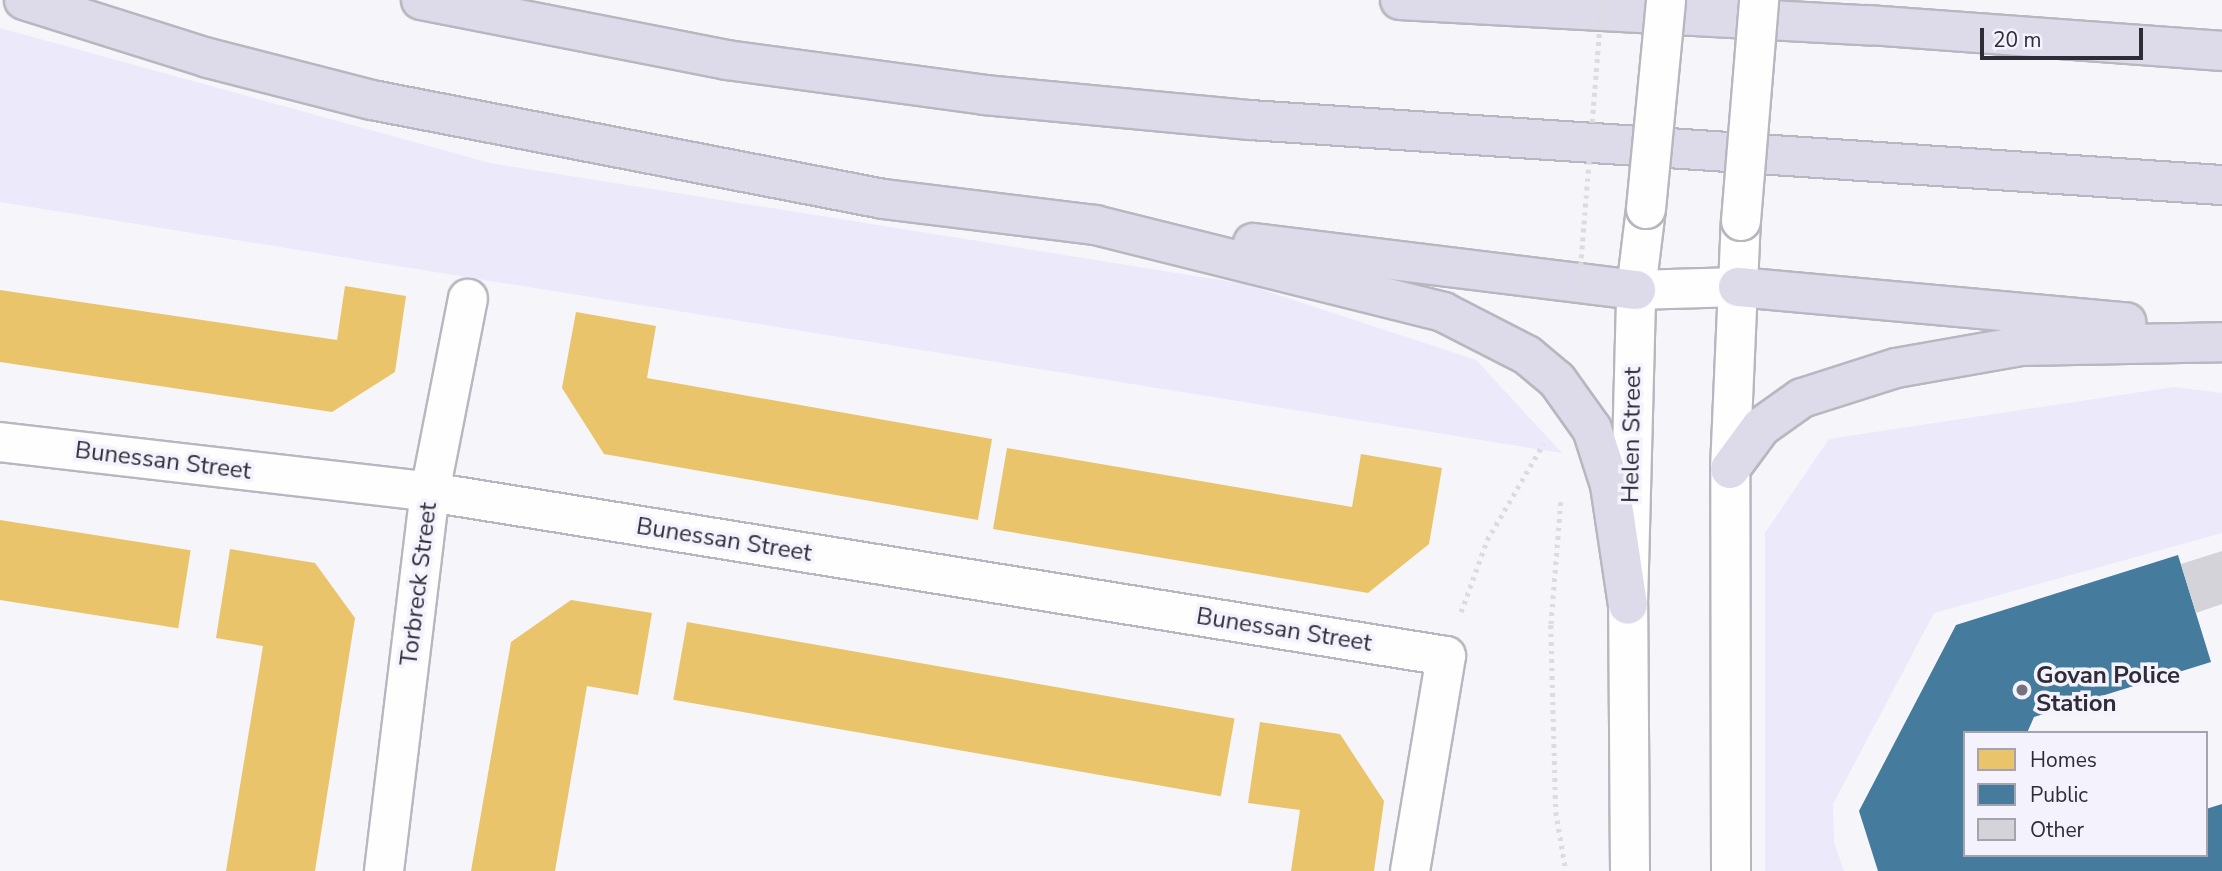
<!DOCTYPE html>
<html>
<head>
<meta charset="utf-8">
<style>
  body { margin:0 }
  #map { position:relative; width:2222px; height:871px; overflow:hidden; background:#f5f5fa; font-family:"Nunito Sans",sans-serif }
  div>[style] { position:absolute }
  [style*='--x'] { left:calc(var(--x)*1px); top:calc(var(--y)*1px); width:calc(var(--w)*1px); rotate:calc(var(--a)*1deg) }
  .green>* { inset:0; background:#ebe9fa }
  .homes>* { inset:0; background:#e9c46a; transform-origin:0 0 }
  .public>* { inset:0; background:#457b9d }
  .building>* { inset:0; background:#d4d3da }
  .path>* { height:4.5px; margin-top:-2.25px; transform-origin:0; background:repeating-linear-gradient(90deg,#dcdcdf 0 3.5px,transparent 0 8.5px) }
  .roads { filter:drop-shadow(2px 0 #b8b7bf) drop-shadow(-2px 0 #b8b7bf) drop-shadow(0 2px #b8b7bf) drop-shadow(0 -2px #b8b7bf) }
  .minor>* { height:38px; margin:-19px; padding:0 19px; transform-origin:19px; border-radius:19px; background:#fefefe }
  .highway>* { height:38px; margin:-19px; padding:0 19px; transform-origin:19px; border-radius:19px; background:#dddae9 }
  .path-bridge>* { height:4.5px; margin-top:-2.25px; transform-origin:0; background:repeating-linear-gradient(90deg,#dcdcdf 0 3.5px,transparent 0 8.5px) }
  .bridges { filter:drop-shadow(2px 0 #b8b7bf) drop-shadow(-2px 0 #b8b7bf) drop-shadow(0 2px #b8b7bf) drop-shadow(0 -2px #b8b7bf) }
  .minor-bridge>* { height:38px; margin:-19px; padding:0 19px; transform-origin:19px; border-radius:19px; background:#fefefe }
  .dots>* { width:19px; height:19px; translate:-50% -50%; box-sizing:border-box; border:4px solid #f3f2fd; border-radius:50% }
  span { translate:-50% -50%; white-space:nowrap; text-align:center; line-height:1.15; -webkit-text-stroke:7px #f3f2fd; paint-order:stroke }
  .street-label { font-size:24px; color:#2e2d37 }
  .poi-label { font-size:24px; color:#2e2d37; font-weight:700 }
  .left { translate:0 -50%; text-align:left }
  .legend { position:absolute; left:1963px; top:731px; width:245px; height:126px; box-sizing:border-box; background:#f3f2fd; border:2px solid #a4a3ae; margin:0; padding:9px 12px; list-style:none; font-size:21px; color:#2e2d37 }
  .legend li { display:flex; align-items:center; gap:14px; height:35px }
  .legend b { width:35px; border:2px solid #a4a3ae }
  .scale { position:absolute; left:1980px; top:28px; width:163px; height:32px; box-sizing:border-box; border:4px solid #2e2d37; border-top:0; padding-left:9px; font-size:21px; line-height:24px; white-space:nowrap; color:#2e2d37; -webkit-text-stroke:5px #f3f2fd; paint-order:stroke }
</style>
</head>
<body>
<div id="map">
  <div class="green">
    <i style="clip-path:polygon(0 28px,490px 163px,1245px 284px,1476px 360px,1562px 453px,0 202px)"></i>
    <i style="clip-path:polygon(2174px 387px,2222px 393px,2222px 533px,1934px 613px,1833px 804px,1834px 842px,1844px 871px,1765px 871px,1765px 533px,1829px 439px)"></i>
  </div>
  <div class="homes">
    <i style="clip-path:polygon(345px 286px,406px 296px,395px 372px,332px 412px,0 362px,0 290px,337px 340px)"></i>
    <i style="clip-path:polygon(576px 312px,656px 326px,647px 378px,992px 439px,978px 520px,604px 454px,562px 388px)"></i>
    <i style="clip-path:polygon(1007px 448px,1352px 507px,1361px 454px,1442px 468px,1429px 544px,1368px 593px,993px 529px)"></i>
    <i style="left:0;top:520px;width:193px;height:79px;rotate:9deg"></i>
    <i style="clip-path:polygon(230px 549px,315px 563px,355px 618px,315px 871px,226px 871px,263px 646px,216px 638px)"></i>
    <i style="clip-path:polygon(571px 600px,652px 613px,638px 695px,587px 686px,555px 871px,471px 871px,511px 642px)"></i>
    <i style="left:687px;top:622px;width:556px;height:79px;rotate:10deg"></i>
    <i style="clip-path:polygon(1260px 722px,1340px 734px,1384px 801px,1374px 871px,1291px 871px,1300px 810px,1248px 803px)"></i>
  </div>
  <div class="public">
    <i style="clip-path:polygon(2178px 555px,2211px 662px,2034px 717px,2027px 733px,1965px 733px,1965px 855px,2206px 855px,2206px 809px,2222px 804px,2222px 871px,1878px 871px,1859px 811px,1956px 625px)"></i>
  </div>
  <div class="building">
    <i style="clip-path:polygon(2222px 551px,2222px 604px,2196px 613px,2181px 564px)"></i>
  </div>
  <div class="path">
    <i style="--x:1561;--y:502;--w:123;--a:94.6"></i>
    <i style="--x:1551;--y:625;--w:187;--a:88.5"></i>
    <i style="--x:1556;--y:812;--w:60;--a:80.4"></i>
    <i style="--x:1461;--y:612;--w:77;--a:-70.1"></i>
    <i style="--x:1487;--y:540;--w:111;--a:-59.7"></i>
  </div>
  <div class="roads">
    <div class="minor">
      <i style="--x:1636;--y:290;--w:102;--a:-1.7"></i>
      <i style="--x:0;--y:442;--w:433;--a:6.6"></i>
      <i style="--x:430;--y:492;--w:1029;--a:9.17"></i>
      <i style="--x:1446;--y:656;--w:218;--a:99.5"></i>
      <i style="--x:384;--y:871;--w:382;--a:-83.1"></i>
      <i style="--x:430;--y:492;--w:197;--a:-78.9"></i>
      <i style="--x:1630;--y:871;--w:266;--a:-90.4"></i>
      <i style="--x:1628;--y:605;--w:315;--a:-88.5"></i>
      <i style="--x:1636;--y:290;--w:82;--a:-83"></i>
      <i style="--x:1731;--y:871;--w:402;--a:-90.1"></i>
      <i style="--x:1730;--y:469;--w:248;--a:-87.5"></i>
    </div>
    <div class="highway">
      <i style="--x:24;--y:0;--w:193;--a:17.5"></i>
      <i style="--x:208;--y:58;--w:169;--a:14.4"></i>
      <i style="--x:372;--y:100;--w:521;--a:10.96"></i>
      <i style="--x:883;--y:199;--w:214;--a:7"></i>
      <i style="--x:1095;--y:225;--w:359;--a:14"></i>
      <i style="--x:1443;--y:312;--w:94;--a:27.1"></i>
      <i style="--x:1527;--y:355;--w:39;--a:40"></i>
      <i style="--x:1557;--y:380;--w:60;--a:54.5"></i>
      <i style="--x:1592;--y:429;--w:59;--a:72.2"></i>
      <i style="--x:1610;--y:485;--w:121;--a:81.5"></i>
      <i style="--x:421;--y:0;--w:312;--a:11.1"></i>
      <i style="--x:727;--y:60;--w:260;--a:7.7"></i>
      <i style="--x:985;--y:95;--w:266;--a:5.4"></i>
      <i style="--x:1250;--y:120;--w:974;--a:3.83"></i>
      <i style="--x:1400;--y:0;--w:470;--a:3.1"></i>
      <i style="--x:1869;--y:25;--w:354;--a:4.2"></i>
      <i style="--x:1253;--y:243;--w:386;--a:7"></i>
      <i style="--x:1738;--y:287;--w:390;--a:5.2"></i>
      <i style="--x:1730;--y:469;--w:52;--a:-53.6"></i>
      <i style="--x:1761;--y:427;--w:50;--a:-35.3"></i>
      <i style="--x:1802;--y:398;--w:99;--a:-17.7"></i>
      <i style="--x:1896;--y:368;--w:127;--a:-10"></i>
      <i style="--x:2021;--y:346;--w:201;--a:-1.1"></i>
    </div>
  </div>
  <div class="path-bridge">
    <i style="--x:1579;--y:283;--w:284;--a:-85.4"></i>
  </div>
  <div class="bridges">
    <div class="minor-bridge">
      <i style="--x:1646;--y:209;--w:210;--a:-84.5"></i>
      <i style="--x:1741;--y:221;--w:222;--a:-85.3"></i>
    </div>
  </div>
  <div class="dots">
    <i style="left:2022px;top:690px;background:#74737b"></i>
  </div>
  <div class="street-label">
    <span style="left:1632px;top:435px;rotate:-89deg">Helen Street</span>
    <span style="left:163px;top:461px;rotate:7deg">Bunessan Street</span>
    <span style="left:724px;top:540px;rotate:9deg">Bunessan Street</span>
    <span style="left:419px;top:584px;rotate:-83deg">Torbreck Street</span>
    <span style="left:1284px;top:630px;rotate:9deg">Bunessan Street</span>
  </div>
  <div class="poi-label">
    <span class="left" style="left:2036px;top:690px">Govan Police<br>Station</span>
  </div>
  <ul class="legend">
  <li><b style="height:19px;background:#e9c46a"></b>Homes</li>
  <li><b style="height:19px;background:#457b9d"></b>Public</li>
  <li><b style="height:19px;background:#d4d3da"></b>Other</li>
  </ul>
  <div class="scale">20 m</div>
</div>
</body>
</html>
